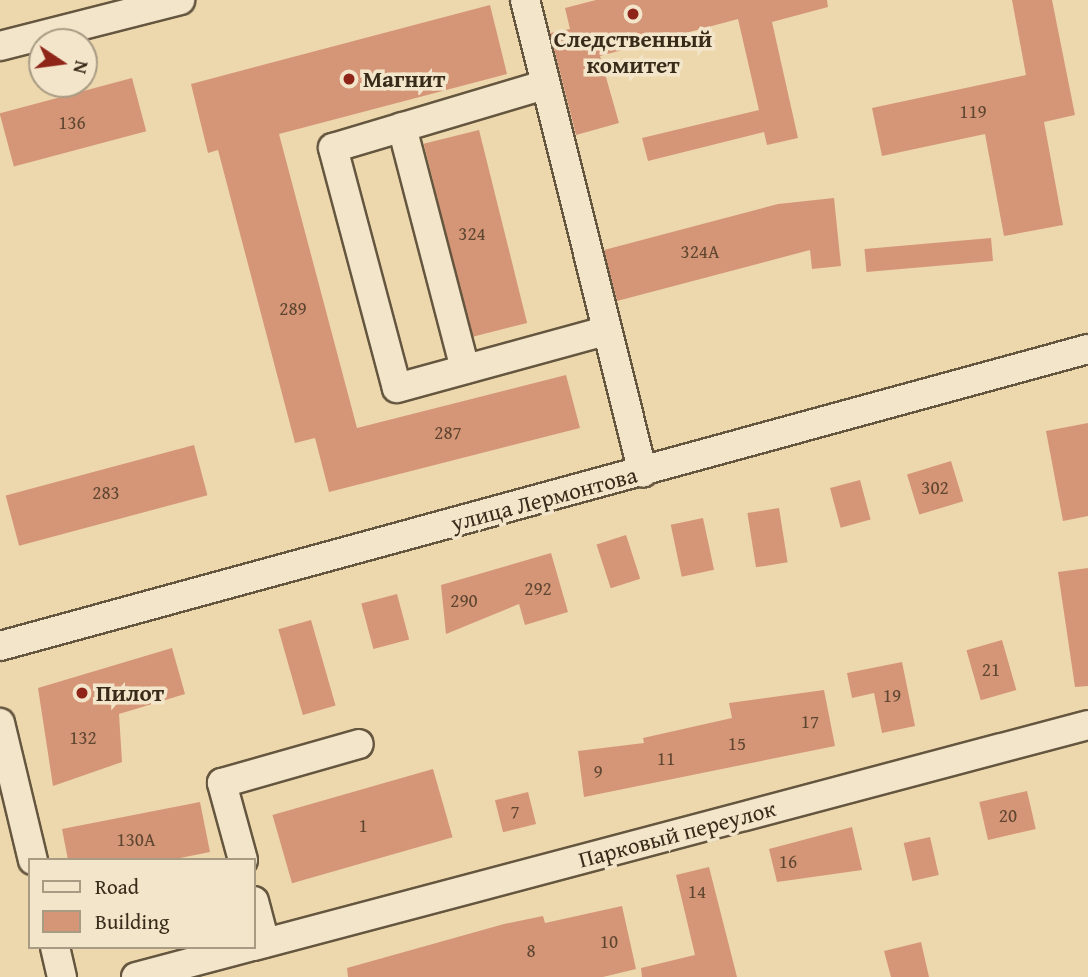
<!DOCTYPE html>
<html>
<head>
<meta charset="utf-8">
<style>
  body { margin:0 }
  #map { position:relative; width:1088px; height:977px; overflow:hidden; background:#edd7ad; font-family:"Gentium Book Plus",serif }
  div>[style] { position:absolute }
  [style*='--x'] { left:calc(var(--x)*1px); top:calc(var(--y)*1px); width:calc(var(--w)*1px); rotate:calc(var(--a)*1deg) }
  .building>* { inset:0; background:#d59677; transform-origin:0 0 }
  .roads { filter:drop-shadow(2px 0 #65563f) drop-shadow(-2px 0 #65563f) drop-shadow(0 2px #65563f) drop-shadow(0 -2px #65563f) }
  .minor>* { height:28px; margin:-14px; padding:0 14px; transform-origin:14px; border-radius:14px; background:#f3e5ca }
  .dots>* { width:19px; height:19px; translate:-50% -50%; box-sizing:border-box; border:4px solid #f3e5ca; border-radius:50% }
  span { translate:-50% -50%; white-space:nowrap; text-align:center; line-height:1.15; -webkit-text-stroke:7px #f3e5ca; paint-order:stroke }
  .number-label { font-size:19px; color:#5f4631 }
  .number-label span { -webkit-text-stroke-width:0 }
  .poi-label { font-size:23px; color:#382b1a; font-weight:700 }
  .left { translate:0 -50%; text-align:left }
  .street-label { font-size:23px; color:#382b1a }
  .legend { position:absolute; left:28px; top:858px; width:228px; height:91px; box-sizing:border-box; background:#f3e5ca; border:2px solid #a89b84; margin:0; padding:9px 12px; list-style:none; font-size:21px; color:#382b1a }
  .legend li { display:flex; align-items:center; gap:14px; height:35px }
  .legend b { width:35px; border:2px solid #a89b84 }
  .north { position:absolute; left:28px; top:28px; width:70px; height:70px; box-sizing:border-box; background:#f3e5ca; border:2px solid #a89b84; border-radius:50%; rotate:103deg; font-size:19px; font-weight:700; line-height:28px; text-align:center; color:#382b1a }
  .north::after { content:''; display:block; margin:auto; width:24px; height:32px; background:#8f2418; clip-path:polygon(50% 0,100% 100%,50% 72%,0 100%) }
</style>
</head>
<body>
<div id="map">
  <div class="building">
    <i style="clip-path:polygon(596px 0,827px 0,828px 7px,772px 22px,798px 138px,767px 145px,764px 132px,648px 161px,642px 138px,759px 110px,738px 19px,600px 56px,619px 123px,576px 135px,550px 33px,570px 29px,565px 8px)"></i>
    <i style="clip-path:polygon(1012px 0,1052px 0,1075px 115px,1044px 122px,1063px 225px,1004px 236px,985px 134px,882px 156px,872px 108px,1026px 75px)"></i>
    <i style="clip-path:polygon(490px 5px,507px 74px,279px 134px,357px 428px,566px 375px,580px 428px,329px 492px,315px 438px,295px 443px,218px 150px,208px 153px,191px 84px)"></i>
    <i style="left:132px;top:78px;width:55px;height:137px;rotate:75deg"></i>
    <i style="left:479px;top:130px;width:199px;height:57px;rotate:76deg"></i>
    <i style="clip-path:polygon(834px 198px,841px 266px,812px 269px,810px 250px,617px 301px,604px 250px,778px 204px)"></i>
    <i style="left:991px;top:238px;width:23px;height:127px;rotate:85deg"></i>
    <i style="clip-path:polygon(1088px 423px,1088px 516px,1063px 521px,1046px 431px)"></i>
    <i style="left:194px;top:445px;width:52px;height:195px;rotate:75deg"></i>
    <i style="left:951px;top:461px;width:42px;height:46px;rotate:73deg"></i>
    <i style="left:860px;top:480px;width:41px;height:31px;rotate:75deg"></i>
    <i style="left:779px;top:508px;width:55px;height:32px;rotate:81deg"></i>
    <i style="left:703px;top:518px;width:53px;height:33px;rotate:78deg"></i>
    <i style="left:626px;top:535px;width:46px;height:31px;rotate:72deg"></i>
    <i style="clip-path:polygon(551px 553px,568px 612px,525px 625px,519px 604px,446px 634px,441px 585px)"></i>
    <i style="clip-path:polygon(1088px 568px,1088px 686px,1075px 687px,1058px 572px)"></i>
    <i style="left:397px;top:594px;width:47px;height:37px;rotate:75deg"></i>
    <i style="left:311px;top:620px;width:89px;height:34px;rotate:74deg"></i>
    <i style="left:1002px;top:640px;width:52px;height:37px;rotate:74deg"></i>
    <i style="clip-path:polygon(172px 648px,185px 694px,119px 714px,122px 762px,53px 786px,38px 688px)"></i>
    <i style="clip-path:polygon(902px 662px,915px 726px,882px 733px,874px 693px,852px 698px,847px 673px)"></i>
    <i style="clip-path:polygon(824px 690px,835px 746px,584px 797px,578px 751px,644px 743px,643px 738px,732px 718px,729px 703px)"></i>
    <i style="left:433px;top:769px;width:71px;height:167px;rotate:74deg"></i>
    <i style="left:1027px;top:791px;width:39px;height:49px;rotate:77deg"></i>
    <i style="left:528px;top:792px;width:33px;height:34px;rotate:76deg"></i>
    <i style="clip-path:polygon(200px 802px,210px 852px,170px 860px,68px 860px,62px 829px)"></i>
    <i style="clip-path:polygon(852px 827px,862px 870px,777px 882px,769px 849px)"></i>
    <i style="left:930px;top:837px;width:39px;height:27px;rotate:77deg"></i>
    <i style="clip-path:polygon(709px 867px,737px 977px,642px 977px,641px 968px,695px 955px,676px 875px)"></i>
    <i style="clip-path:polygon(622px 906px,636px 969px,603px 977px,348px 977px,347px 968px,504px 924px,543px 916px,545px 923px)"></i>
    <i style="clip-path:polygon(921px 942px,929px 977px,891px 977px,884px 951px)"></i>
  </div>
  <div class="roads">
    <div class="minor">
      <i style="--x:525;--y:0;--w:487;--a:76"></i>
      <i style="--x:0;--y:46;--w:186;--a:-14.3"></i>
      <i style="--x:544;--y:85;--w:220;--a:163.4"></i>
      <i style="--x:333;--y:148;--w:248;--a:75.1"></i>
      <i style="--x:397;--y:388;--w:217;--a:-15.3"></i>
      <i style="--x:402;--y:127;--w:250;--a:75.4"></i>
      <i style="--x:0;--y:646;--w:1128;--a:-15.27"></i>
      <i style="--x:0;--y:723;--w:141;--a:76.5"></i>
      <i style="--x:243;--y:860;--w:80;--a:-105.3"></i>
      <i style="--x:222;--y:783;--w:142;--a:-15.9"></i>
      <i style="--x:254;--y:901;--w:43;--a:75.3"></i>
      <i style="--x:254;--y:946;--w:863;--a:-14.84"></i>
      <i style="--x:55;--y:947;--w:31;--a:77"></i>
      <i style="--x:136;--y:977;--w:117;--a:-14.9"></i>
    </div>
  </div>
  <div class="dots">
    <i style="left:633px;top:14px;background:#8f2418"></i>
    <i style="left:349px;top:79px;background:#8f2418"></i>
    <i style="left:82px;top:693px;background:#8f2418"></i>
  </div>
  <div class="number-label">
    <span style="left:973px;top:112px">119</span>
    <span style="left:72px;top:123px">136</span>
    <span style="left:472px;top:234px">324</span>
    <span style="left:700px;top:252px">324А</span>
    <span style="left:293px;top:309px">289</span>
    <span style="left:448px;top:433px">287</span>
    <span style="left:935px;top:488px">302</span>
    <span style="left:106px;top:493px">283</span>
    <span style="left:538px;top:589px">292</span>
    <span style="left:464px;top:601px">290</span>
    <span style="left:991px;top:670px">21</span>
    <span style="left:892px;top:696px">19</span>
    <span style="left:810px;top:722px">17</span>
    <span style="left:83px;top:738px">132</span>
    <span style="left:737px;top:744px">15</span>
    <span style="left:666px;top:759px">11</span>
    <span style="left:598px;top:772px">9</span>
    <span style="left:515px;top:812px">7</span>
    <span style="left:1008px;top:816px">20</span>
    <span style="left:363px;top:826px">1</span>
    <span style="left:136px;top:840px">130А</span>
    <span style="left:788px;top:862px">16</span>
    <span style="left:697px;top:892px">14</span>
    <span style="left:609px;top:942px">10</span>
    <span style="left:531px;top:951px">8</span>
  </div>
  <div class="poi-label">
    <span style="left:633px;top:52px">Следственный<br>комитет</span>
    <span class="left" style="left:363px;top:79px">Магнит</span>
    <span class="left" style="left:96px;top:693px">Пилот</span>
  </div>
  <div class="street-label">
    <span style="left:544px;top:499px;rotate:-15deg">улица Лермонтова</span>
    <span style="left:677px;top:834px;rotate:-15deg">Парковый переулок</span>
  </div>
  <ul class="legend">
  <li><b style="height:9px;background:#f3e5ca"></b>Road</li>
  <li><b style="height:19px;background:#d59677"></b>Building</li>
  </ul>
  <div class="north">N</div>
</div>
</body>
</html>
